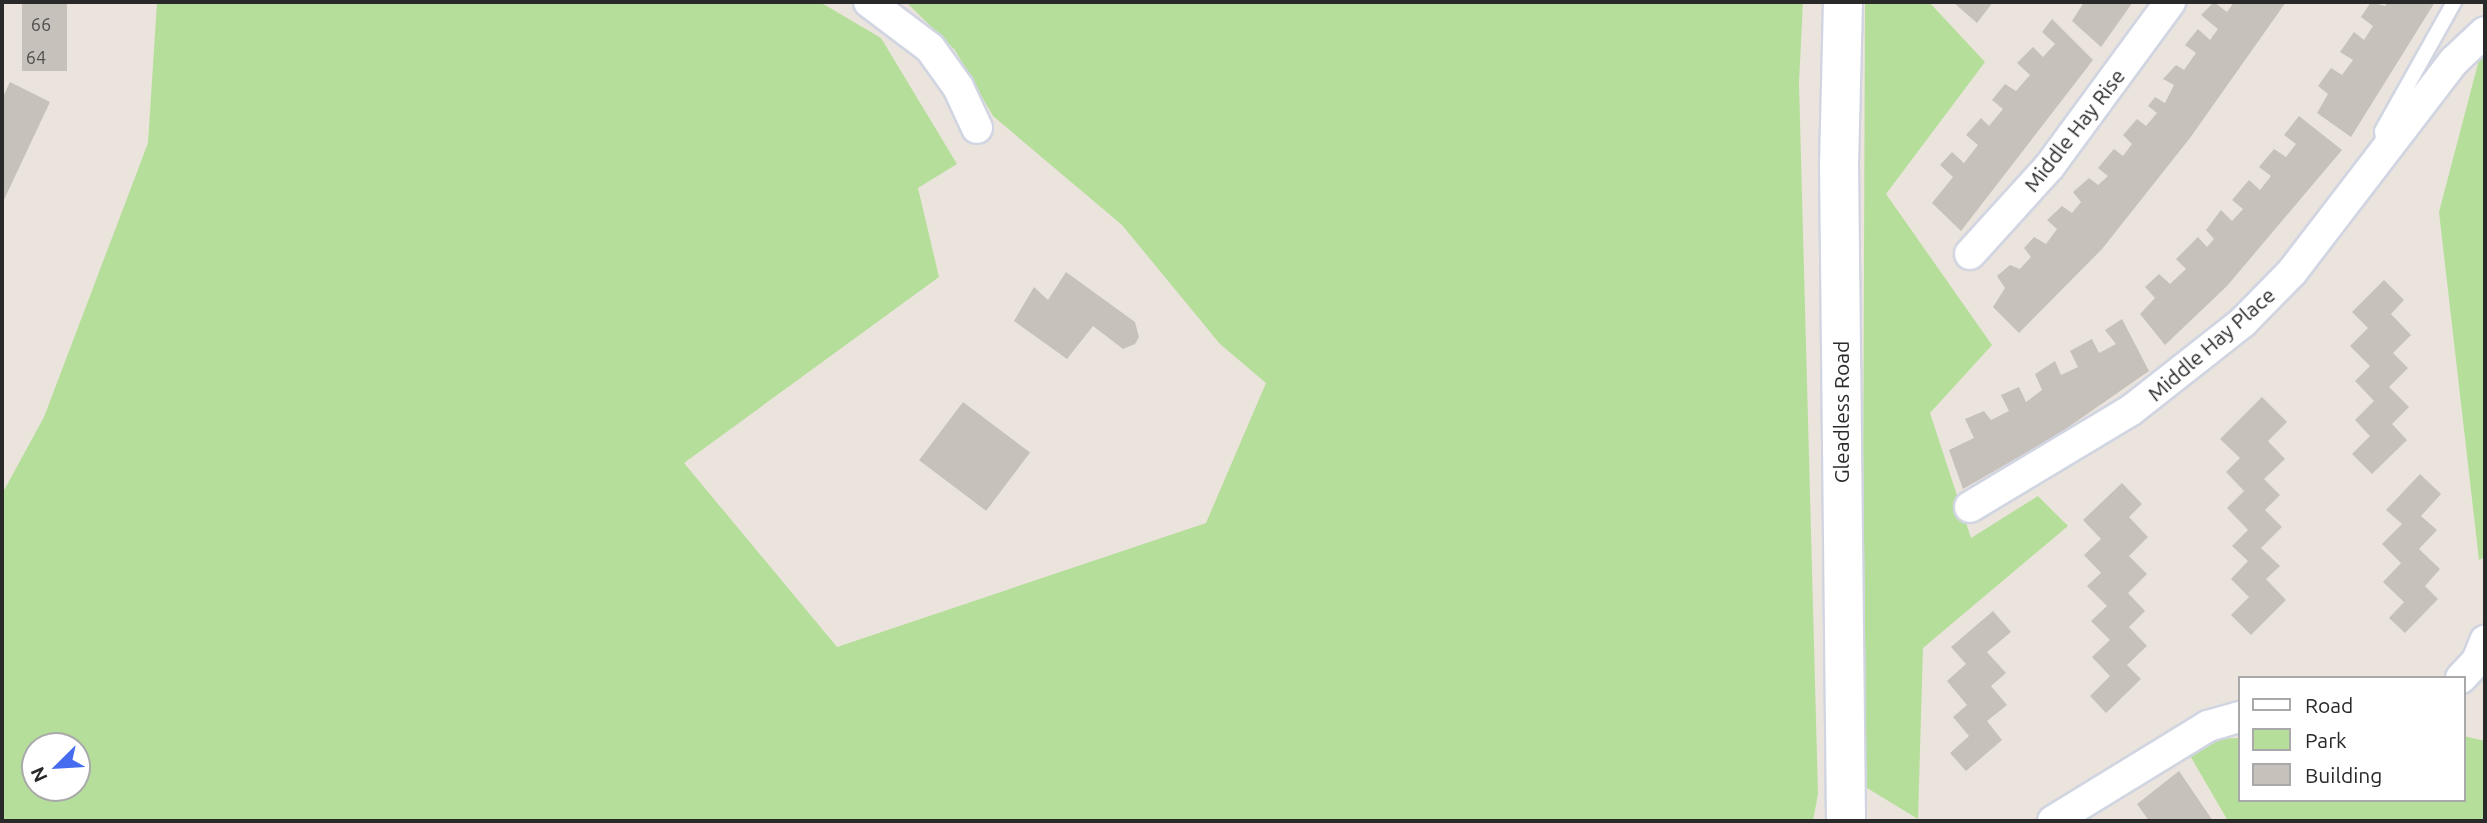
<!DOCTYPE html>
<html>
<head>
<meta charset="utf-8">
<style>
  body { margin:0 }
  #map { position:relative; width:2487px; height:823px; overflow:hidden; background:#ebe4dc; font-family:Ubuntu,sans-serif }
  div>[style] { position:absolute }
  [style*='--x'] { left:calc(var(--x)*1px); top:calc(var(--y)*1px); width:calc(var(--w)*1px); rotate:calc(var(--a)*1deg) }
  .green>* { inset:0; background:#b5de9b }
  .building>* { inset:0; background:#c6c1bb; transform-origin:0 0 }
  .roads { filter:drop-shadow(2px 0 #d1d5e1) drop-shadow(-2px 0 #d1d5e1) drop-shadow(0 2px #d1d5e1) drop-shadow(0 -2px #d1d5e1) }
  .service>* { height:14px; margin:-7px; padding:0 7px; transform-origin:7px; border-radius:7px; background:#fff }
  .minor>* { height:30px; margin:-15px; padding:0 15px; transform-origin:15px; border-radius:15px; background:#fff }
  .secondary>* { height:38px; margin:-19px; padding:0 19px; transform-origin:19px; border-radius:19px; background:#fff }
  span { translate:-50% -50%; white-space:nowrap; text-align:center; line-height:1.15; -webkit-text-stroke:5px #fff; paint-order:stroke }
  .number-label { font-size:18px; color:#504f4e }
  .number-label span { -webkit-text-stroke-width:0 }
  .street-label { font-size:21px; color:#292929 }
  .frame { position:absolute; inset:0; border:4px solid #292929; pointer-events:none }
  .legend { position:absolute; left:2238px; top:676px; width:228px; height:126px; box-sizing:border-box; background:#fff; border:2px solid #a9a9a9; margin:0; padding:9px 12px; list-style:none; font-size:21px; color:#292929 }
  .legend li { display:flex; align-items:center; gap:14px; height:35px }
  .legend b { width:35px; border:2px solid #a9a9a9 }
  .north { position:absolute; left:21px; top:732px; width:70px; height:70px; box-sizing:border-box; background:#fff; border:2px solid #a9a9a9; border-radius:50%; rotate:246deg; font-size:19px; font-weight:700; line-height:28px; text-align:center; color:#292929 }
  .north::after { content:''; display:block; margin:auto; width:24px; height:32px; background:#456cee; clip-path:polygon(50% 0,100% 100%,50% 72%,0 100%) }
</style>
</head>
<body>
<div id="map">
  <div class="green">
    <i style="clip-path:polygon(evenodd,157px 2px,820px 2px,881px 38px,957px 164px,918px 188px,939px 277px,684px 463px,837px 647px,1206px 523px,1266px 383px,1220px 344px,1122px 225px,993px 116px,955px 50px,906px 2px,1803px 2px,1799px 83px,1818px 794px,1813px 821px,2px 821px,2px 494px,44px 417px,148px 143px,157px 2px,35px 746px,77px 746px,77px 788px,35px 788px,35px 746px)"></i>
    <i style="clip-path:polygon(1865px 2px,1929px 2px,1985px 62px,1886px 194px,1992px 345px,1930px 413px,1971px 538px,2038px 496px,2068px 526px,1923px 648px,1918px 819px,1862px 785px)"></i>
    <i style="clip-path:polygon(2485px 37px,2485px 557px,2479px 560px,2439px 212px)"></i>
    <i style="clip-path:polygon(2464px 736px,2485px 741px,2485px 821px,2228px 821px,2181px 740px,2240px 738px,2240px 800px,2464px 800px)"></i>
  </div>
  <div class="building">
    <i style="left:22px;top:2px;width:45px;height:69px"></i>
    <i style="clip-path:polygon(1953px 2px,1993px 2px,1977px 23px)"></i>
    <i style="clip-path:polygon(2084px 2px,2133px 2px,2101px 47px,2072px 21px)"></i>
    <i style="clip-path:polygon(2214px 2px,2227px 12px,2234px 2px,2286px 2px,2190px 138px,2102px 249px,2019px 333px,1993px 307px,2005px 288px,1997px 276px,2010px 265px,2020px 269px,2031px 257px,2024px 248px,2034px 237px,2046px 244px,2057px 229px,2047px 220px,2062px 206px,2072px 213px,2081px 202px,2073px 192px,2089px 178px,2098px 185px,2108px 176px,2098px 168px,2114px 149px,2123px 156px,2132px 144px,2123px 135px,2137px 119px,2146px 126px,2157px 113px,2148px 106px,2155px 97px,2165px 103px,2174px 85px,2163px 79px,2176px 65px,2184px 70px,2196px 53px,2185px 45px,2198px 29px,2210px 40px,2218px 29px,2201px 15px)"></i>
    <i style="clip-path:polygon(2371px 2px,2385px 6px,2388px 2px,2435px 2px,2351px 137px,2317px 113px,2328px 94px,2318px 86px,2331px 68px,2342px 75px,2353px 60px,2340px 52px,2354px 32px,2364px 40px,2373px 26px,2361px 17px)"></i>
    <i style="clip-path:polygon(2052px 19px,2093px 60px,1961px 231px,1932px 203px,1953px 177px,1940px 165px,1952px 152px,1964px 163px,1978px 145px,1966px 135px,1981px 118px,1989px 126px,2003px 109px,1992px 100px,2005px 84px,2016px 91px,2030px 75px,2017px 63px,2033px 47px,2043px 57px,2055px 44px,2042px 32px)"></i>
    <i style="clip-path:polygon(10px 82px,50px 102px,2px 204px,2px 99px)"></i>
    <i style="clip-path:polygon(2299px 116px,2342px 150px,2227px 286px,2165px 345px,2140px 314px,2155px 298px,2145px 287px,2159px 274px,2170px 284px,2186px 269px,2176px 259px,2198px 237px,2207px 247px,2214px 239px,2206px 230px,2221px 210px,2232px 221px,2243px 209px,2232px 200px,2249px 180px,2260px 190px,2271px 176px,2259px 167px,2274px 149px,2286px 157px,2296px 144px,2284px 135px)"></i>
    <i style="clip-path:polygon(1066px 272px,1135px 322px,1139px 337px,1135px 344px,1123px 349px,1093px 326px,1067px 359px,1014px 321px,1034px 287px,1048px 300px)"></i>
    <i style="clip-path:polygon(2384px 280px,2404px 300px,2391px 314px,2411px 335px,2393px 353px,2408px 368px,2389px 387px,2409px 407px,2392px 424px,2407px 440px,2372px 474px,2352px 454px,2370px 436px,2355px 420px,2374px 401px,2355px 381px,2370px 366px,2350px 346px,2368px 328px,2352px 312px)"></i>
    <i style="clip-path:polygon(2122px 319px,2149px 371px,2057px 435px,1963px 489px,1949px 450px,1974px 438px,1965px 419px,1984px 411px,1991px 420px,2009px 411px,2001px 395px,2019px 387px,2026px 402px,2042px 390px,2035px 374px,2055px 361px,2061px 375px,2078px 367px,2070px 351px,2092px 339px,2099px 353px,2116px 344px,2105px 330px)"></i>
    <i style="clip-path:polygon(2262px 397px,2287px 422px,2268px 441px,2285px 459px,2264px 479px,2280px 495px,2265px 510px,2282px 527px,2261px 548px,2280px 566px,2266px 579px,2286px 600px,2251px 635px,2231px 615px,2249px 597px,2231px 579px,2248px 561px,2232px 546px,2248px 530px,2227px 508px,2244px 491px,2226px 472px,2240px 458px,2220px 439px)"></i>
    <i style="left:963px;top:402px;width:84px;height:73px;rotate:37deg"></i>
    <i style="clip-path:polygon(2420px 474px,2441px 494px,2421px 516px,2437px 530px,2419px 549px,2440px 569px,2425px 586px,2438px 599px,2405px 633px,2389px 618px,2404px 602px,2383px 582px,2401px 563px,2382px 544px,2402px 524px,2386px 510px)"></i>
    <i style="clip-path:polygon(2122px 483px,2142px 504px,2129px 517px,2148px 537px,2129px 556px,2147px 574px,2128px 593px,2145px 611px,2129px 627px,2147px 646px,2127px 665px,2141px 679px,2106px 713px,2090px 696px,2110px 676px,2092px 657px,2110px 640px,2091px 621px,2107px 606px,2087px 586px,2101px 573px,2084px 555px,2101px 539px,2083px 520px)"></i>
    <i style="clip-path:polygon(1993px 611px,2011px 632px,1987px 652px,2006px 673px,1991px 686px,2007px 705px,1987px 721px,2002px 740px,1966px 771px,1950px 753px,1969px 736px,1953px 717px,1967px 705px,1947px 681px,1966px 664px,1951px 647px)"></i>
    <i style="clip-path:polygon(2179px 771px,2213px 821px,2149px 821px,2137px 804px)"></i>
  </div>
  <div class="roads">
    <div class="service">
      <i style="--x:2384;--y:149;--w:18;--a:-96"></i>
      <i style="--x:2382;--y:131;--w:148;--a:-60.8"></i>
    </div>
    <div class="minor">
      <i style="--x:869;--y:2;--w:76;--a:37"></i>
      <i style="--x:930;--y:48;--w:48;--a:54.3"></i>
      <i style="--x:958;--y:87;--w:45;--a:65.1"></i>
      <i style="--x:1970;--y:254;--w:118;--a:-47.8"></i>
      <i style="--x:2049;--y:167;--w:205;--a:-53.7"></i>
      <i style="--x:1970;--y:507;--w:187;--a:-31"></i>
      <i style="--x:2130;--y:411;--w:144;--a:-38.2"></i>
      <i style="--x:2243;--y:322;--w:70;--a:-45.6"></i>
      <i style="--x:2292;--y:272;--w:266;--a:-52.5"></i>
      <i style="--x:2454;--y:61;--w:42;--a:-43.1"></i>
      <i style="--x:2461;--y:678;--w:23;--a:-47"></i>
      <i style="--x:2477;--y:661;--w:22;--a:-68"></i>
      <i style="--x:2053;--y:821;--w:182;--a:-31.5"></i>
      <i style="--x:2208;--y:726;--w:33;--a:-16"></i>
    </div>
    <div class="secondary">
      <i style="--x:1843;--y:2;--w:160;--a:91.4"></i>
      <i style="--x:1839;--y:162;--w:659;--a:89.39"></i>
    </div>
  </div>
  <div class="number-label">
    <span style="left:41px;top:24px">66</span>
    <span style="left:36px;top:57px">64</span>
  </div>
  <div class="street-label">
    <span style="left:2074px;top:130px;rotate:-52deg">Middle Hay Rise</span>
    <span style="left:2211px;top:344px;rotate:-41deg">Middle Hay Place</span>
    <span style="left:1841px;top:412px;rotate:-90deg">Gleadless Road</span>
  </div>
  <div class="frame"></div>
  <ul class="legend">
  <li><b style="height:9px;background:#fff"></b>Road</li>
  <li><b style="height:19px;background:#b5de9b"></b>Park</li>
  <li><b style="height:19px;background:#c6c1bb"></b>Building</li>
  </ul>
  <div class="north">N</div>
</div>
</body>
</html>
